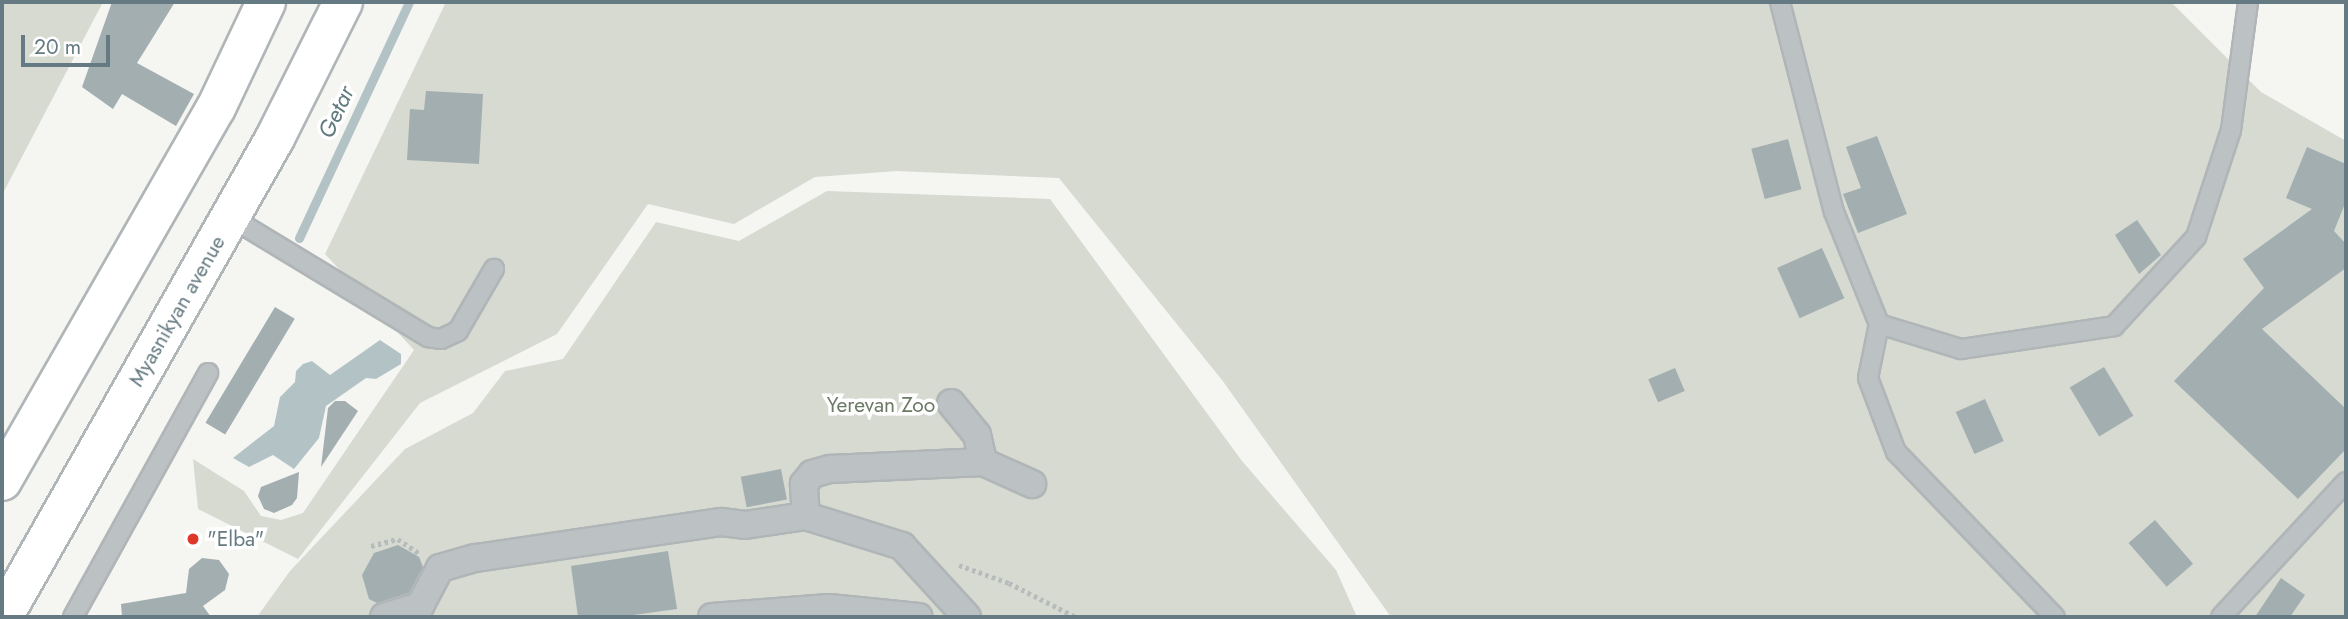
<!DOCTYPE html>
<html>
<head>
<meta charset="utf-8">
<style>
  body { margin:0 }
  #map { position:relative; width:2348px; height:619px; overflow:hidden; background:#f5f5f2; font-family:Jost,sans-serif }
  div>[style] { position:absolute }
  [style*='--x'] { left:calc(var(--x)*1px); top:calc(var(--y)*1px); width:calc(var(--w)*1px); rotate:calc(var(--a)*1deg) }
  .green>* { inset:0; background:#d6dad1 }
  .water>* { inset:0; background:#b3c3c5 }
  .stream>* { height:9px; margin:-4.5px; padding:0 4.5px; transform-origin:4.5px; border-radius:4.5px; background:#b3c3c5 }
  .building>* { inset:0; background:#a3aeb1; transform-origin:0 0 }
  .path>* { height:4.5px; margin-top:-2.25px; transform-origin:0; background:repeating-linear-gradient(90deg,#b7bbbc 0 3.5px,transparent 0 7px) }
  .roads { filter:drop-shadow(2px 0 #b0b5b7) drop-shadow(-2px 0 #b0b5b7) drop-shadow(0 2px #b0b5b7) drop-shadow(0 -2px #b0b5b7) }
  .service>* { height:18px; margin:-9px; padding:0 9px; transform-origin:9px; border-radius:9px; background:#bcc2c4 }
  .pedestrian>* { height:26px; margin:-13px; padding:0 13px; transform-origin:13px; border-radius:13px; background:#bcc2c4 }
  .trunk>* { height:38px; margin:-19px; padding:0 19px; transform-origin:19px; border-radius:19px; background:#fff }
  .dots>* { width:19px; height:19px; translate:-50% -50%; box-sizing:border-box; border:4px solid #fff; border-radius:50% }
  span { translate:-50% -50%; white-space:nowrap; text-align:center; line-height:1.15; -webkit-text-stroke:7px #fff; paint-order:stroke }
  .street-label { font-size:21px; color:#657a82 }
  .park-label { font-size:21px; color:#6b7a64 }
  .poi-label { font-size:21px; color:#657a82 }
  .left { translate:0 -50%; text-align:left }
  .water-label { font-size:23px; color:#617b7f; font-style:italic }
  .frame { position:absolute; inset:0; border:4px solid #657a82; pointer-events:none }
  .scale { position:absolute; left:21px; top:35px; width:89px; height:32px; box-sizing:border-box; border:4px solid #657a82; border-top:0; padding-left:9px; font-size:21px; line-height:24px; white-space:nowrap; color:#657a82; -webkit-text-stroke:5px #fff; paint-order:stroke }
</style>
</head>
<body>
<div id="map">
  <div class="green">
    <i style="clip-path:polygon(2px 2px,103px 2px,2px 195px)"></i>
    <i style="clip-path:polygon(446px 2px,2171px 2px,2261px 92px,2346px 141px,2346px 617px,1391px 617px,1222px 380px,1059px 178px,897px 171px,815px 177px,734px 224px,648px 204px,557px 334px,420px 403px,298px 559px,198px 509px,193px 459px,244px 491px,261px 516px,281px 520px,303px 513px,414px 350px,325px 254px)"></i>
    <i style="clip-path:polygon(827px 191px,1050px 199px,1242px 461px,1336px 570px,1357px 617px,257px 617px,290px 571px,405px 449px,473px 413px,505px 371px,563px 359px,656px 222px,739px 241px)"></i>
  </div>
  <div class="water">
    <i style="clip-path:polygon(380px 340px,401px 354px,401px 364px,376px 379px,366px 378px,326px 406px,319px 438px,294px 469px,273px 455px,249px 467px,233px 458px,274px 426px,280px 397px,295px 382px,296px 371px,303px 364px,312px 361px,330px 375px)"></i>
  </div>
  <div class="stream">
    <i style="--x:299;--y:238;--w:260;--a:-65"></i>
  </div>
  <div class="building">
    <i style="clip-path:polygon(112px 2px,175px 2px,137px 63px,194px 94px,176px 126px,122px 94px,113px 109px,82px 87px)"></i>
    <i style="clip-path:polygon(426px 91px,483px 94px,479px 164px,407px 160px,410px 109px,424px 110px)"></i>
    <i style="clip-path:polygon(1877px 136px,1907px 214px,1858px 233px,1843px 194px,1861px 188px,1846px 147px)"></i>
    <i style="left:1788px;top:139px;width:52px;height:38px;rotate:75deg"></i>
    <i style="clip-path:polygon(2307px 147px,2346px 164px,2346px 201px,2334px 231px,2346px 244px,2346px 268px,2262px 329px,2346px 409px,2346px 449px,2298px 499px,2174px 381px,2264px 288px,2243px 259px,2312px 209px,2286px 198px)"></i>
    <i style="clip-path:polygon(2137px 220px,2161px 255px,2139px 274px,2115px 235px)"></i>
    <i style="left:1822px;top:248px;width:55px;height:49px;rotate:66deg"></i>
    <i style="left:275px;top:307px;width:23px;height:135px;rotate:31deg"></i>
    <i style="left:2104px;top:367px;width:57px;height:40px;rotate:59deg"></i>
    <i style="left:1675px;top:368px;width:25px;height:29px;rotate:67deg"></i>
    <i style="left:1985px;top:399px;width:46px;height:32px;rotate:66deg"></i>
    <i style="clip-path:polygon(335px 401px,345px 401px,358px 411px,321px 467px,328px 408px)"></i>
    <i style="left:781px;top:469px;width:31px;height:41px;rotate:79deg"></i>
    <i style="clip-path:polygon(299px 472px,297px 498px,292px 505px,274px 513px,264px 509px,258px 496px,261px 487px)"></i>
    <i style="left:2155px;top:520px;width:58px;height:35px;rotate:49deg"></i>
    <i style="clip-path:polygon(398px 545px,419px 557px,423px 567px,409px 593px,377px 603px,369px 599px,362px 575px,374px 553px)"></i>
    <i style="clip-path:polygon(668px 551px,677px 609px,619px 617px,578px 617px,571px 566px)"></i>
    <i style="clip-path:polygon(202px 558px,219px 560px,229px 574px,225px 590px,203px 606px,211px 617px,122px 617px,121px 604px,186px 593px,189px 569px)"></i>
    <i style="clip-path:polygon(2281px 578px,2305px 595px,2290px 617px,2255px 617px)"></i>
  </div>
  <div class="path">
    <i style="--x:371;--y:546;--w:28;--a:-15"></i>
    <i style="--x:398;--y:539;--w:27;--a:34"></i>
    <i style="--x:959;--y:565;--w:53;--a:19.8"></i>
    <i style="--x:1009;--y:583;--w:75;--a:26.9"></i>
  </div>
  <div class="roads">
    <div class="service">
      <i style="--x:1780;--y:2;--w:217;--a:75.6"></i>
      <i style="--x:1834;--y:212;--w:121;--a:68.1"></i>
      <i style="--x:1879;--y:324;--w:86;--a:17"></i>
      <i style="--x:1961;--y:349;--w:155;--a:-8.5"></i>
      <i style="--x:2114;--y:326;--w:121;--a:-47.3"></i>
      <i style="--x:2196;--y:237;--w:113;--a:-71.9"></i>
      <i style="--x:2231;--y:130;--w:129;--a:-82.4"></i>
      <i style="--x:230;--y:217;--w:232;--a:31.2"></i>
      <i style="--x:428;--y:337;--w:13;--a:9"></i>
      <i style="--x:441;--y:339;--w:19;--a:-25"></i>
      <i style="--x:458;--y:331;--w:72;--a:-59.9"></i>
      <i style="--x:1879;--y:324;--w:55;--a:101.5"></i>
      <i style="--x:1868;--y:378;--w:79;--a:69.3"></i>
      <i style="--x:1896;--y:452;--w:229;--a:46.1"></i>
      <i style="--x:73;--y:617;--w:279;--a:-61"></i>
      <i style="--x:2221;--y:617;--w:184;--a:-47.2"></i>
    </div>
    <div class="pedestrian">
      <i style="--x:951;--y:403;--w:41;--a:50.9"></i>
      <i style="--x:977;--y:435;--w:28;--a:77"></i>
      <i style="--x:806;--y:516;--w:32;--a:-94"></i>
      <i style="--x:804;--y:484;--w:13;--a:-51"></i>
      <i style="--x:812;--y:474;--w:19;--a:-16"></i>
      <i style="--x:830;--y:469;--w:153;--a:-2.6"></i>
      <i style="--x:983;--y:462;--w:54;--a:24.2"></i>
      <i style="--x:384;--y:617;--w:38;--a:-17"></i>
      <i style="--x:420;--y:606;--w:43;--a:-62.2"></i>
      <i style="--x:440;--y:568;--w:37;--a:-16"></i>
      <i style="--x:476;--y:558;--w:248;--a:-8.4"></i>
      <i style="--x:721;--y:522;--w:24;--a:7"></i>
      <i style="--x:745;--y:525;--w:62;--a:-8.4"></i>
      <i style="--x:806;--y:516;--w:101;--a:17.4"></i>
      <i style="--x:902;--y:546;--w:96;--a:47.5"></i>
      <i style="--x:712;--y:617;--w:117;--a:-4.4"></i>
      <i style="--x:829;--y:608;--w:90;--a:5.7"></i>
    </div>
    <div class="trunk">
      <i style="--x:2;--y:481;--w:430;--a:-60.2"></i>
      <i style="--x:216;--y:108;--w:117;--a:-64.7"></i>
      <i style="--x:3;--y:617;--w:551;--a:-60.41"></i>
      <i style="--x:275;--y:138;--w:152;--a:-63.4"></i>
    </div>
  </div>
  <div class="dots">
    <i style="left:193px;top:539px;background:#df3829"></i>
  </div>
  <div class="street-label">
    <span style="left:177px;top:311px;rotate:-60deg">Myasnikyan avenue</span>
  </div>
  <div class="park-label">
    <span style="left:881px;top:405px">Yerevan Zoo</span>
  </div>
  <div class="poi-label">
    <span class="left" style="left:207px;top:539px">"Elba"</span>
  </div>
  <div class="water-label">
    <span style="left:336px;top:112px;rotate:-65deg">Getar</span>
  </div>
  <div class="frame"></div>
  <div class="scale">20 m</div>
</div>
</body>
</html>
